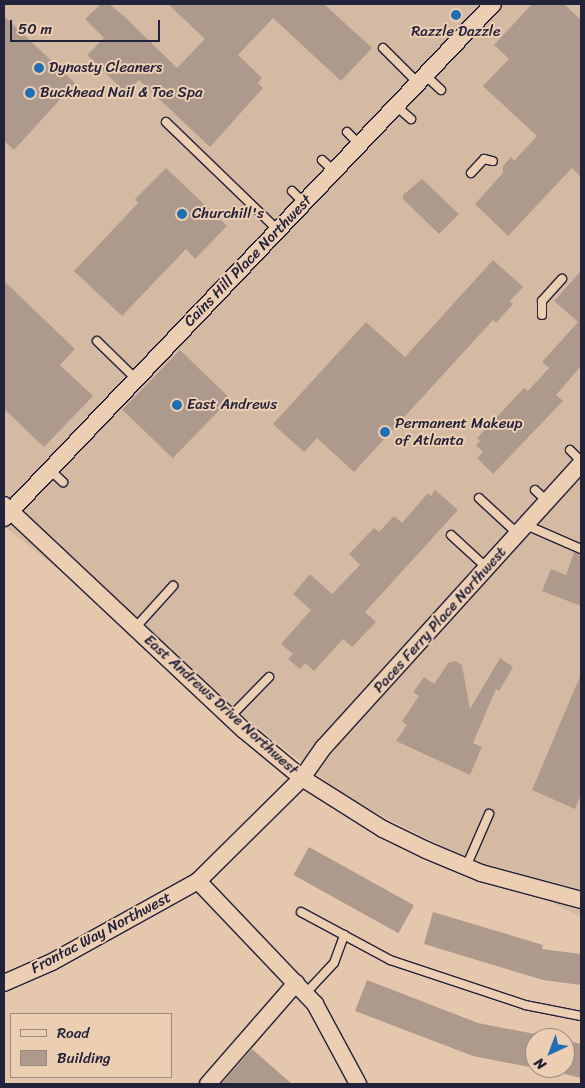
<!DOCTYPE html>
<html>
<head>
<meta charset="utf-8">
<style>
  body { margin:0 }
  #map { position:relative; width:585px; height:1088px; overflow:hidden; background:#e4c7ad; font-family:Sriracha,sans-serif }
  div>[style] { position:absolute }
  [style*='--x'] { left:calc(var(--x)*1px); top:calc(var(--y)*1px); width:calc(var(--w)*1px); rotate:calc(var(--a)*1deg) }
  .built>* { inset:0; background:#d4baa3 }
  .building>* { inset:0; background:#ae9a8d; transform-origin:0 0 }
  .roads { filter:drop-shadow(1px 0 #22223b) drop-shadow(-1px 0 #22223b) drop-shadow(0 1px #22223b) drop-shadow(0 -1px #22223b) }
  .service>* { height:8px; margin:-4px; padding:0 4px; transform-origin:4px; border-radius:4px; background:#ecceb2 }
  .minor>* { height:16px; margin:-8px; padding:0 8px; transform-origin:8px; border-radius:8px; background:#ecceb2 }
  .dots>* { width:14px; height:14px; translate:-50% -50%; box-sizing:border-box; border:2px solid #ecceb2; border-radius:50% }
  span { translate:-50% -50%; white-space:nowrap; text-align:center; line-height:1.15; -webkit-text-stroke:4px #ecceb2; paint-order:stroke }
  .poi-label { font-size:15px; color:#22223b }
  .left { translate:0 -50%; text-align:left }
  .street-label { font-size:15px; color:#22223b }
  .frame { position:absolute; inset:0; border:5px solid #22223b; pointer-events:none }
  .legend { position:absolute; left:10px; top:1013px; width:162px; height:65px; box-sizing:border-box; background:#ecceb2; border:1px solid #9b8982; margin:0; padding:6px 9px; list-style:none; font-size:15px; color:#22223b }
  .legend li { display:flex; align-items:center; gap:10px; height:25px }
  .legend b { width:25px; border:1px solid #9b8982 }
  .north { position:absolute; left:525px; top:1028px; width:50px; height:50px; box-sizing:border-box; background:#ecceb2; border:1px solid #9b8982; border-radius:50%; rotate:223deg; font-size:14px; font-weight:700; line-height:20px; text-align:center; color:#22223b }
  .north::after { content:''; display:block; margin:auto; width:18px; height:22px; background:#1f6fb2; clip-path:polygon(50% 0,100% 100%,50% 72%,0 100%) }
  .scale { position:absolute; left:10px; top:20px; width:150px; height:22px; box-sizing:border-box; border:2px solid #22223b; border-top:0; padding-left:6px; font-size:15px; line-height:18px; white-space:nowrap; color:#22223b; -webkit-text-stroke:4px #ecceb2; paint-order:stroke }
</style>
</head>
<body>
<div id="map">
  <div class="built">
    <i style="clip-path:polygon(4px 4px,581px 4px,581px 917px,347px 798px,4px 526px)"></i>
  </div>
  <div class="building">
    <i style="clip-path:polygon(101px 4px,109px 4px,125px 17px,177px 68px,205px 39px,168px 4px,324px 4px,372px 48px,341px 81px,273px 18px,238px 55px,262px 78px,258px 83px,263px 88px,210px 147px,139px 80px,126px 93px,87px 55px,104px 38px,85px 19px)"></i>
    <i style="clip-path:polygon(532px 4px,564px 4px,581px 20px,581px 177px,572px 168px,508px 236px,475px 204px,503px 173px,503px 166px,511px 157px,514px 161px,537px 136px,483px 86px,509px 59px,494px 45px)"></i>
    <i style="clip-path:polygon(4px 16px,75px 83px,14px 150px,4px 141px)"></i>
    <i style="clip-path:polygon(166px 168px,227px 226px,195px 259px,186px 249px,122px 316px,74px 271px,138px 203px,135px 199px)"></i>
    <i style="clip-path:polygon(422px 179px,459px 214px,439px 234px,403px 199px,403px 195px)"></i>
    <i style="clip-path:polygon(493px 260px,523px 287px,510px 301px,513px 304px,496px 323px,493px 320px,354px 472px,317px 438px,304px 452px,273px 424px,366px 322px,405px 357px)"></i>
    <i style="clip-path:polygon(581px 271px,581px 366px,556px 395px,563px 401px,493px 474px,477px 458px,483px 452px,476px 445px,480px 441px,477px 438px,524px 388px,528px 391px,549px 368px,542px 362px,578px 322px,554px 301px)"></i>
    <i style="clip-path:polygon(4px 281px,75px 349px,60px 365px,93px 396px,44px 447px,4px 409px)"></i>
    <i style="left:180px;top:350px;width:70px;height:83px;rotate:44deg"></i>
    <i style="clip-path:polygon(435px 490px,458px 510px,365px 612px,376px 622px,352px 647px,343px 639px,314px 671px,305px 663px,300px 669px,288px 659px,293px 654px,281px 644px,311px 610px,293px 594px,310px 574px,332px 594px,360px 565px,349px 554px,374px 528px,379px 532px,394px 516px,402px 523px,428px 493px,431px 496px)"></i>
    <i style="clip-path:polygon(574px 552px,581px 555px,581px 606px,542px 591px,551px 569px,566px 575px)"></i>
    <i style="clip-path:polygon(500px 658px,513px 667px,499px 691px,496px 689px,473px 743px,482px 747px,470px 775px,396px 741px,407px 725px,402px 721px,419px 696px,413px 692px,424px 677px,434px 684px,449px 662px,456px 661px,462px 665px,470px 709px)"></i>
    <i style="clip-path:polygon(581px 674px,581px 794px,575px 809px,532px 790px)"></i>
    <i style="left:309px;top:847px;width:120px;height:32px;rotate:29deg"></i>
    <i style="clip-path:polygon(433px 912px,543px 945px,542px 949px,581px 954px,581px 985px,543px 980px,424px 944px)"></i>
    <i style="clip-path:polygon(367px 980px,478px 1023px,535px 1034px,535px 1068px,473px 1056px,355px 1011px)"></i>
    <i style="clip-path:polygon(565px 1040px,581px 1044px,581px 1078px,565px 1074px)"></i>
    <i style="clip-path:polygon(252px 1049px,292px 1084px,221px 1084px)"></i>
  </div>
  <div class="roads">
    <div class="service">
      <i style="--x:383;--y:48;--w:49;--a:45"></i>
      <i style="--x:425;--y:75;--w:22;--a:43"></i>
      <i style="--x:396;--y:106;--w:20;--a:41"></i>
      <i style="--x:166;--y:122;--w:156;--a:44"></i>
      <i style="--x:347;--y:132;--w:17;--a:45"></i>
      <i style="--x:322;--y:160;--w:16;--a:43"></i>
      <i style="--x:471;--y:173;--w:19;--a:-47"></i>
      <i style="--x:484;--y:159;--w:9;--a:13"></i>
      <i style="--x:292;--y:191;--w:17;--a:45"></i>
      <i style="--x:542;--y:315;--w:14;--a:-90"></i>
      <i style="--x:542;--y:301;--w:30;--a:-48"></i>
      <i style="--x:97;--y:341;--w:54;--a:44.3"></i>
      <i style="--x:570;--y:450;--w:16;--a:45"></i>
      <i style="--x:50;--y:470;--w:18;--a:43"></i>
      <i style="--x:535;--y:490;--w:16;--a:43"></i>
      <i style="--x:479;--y:498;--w:53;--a:42.7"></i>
      <i style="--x:526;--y:525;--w:60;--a:23.6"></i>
      <i style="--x:451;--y:535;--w:49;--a:42.5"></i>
      <i style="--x:135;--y:628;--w:57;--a:-47.9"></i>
      <i style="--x:230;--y:717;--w:56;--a:-45.7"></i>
      <i style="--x:466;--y:867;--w:58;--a:-66.5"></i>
      <i style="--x:301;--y:912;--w:101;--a:28.3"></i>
      <i style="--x:390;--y:960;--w:142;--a:18.4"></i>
      <i style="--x:525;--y:1005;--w:57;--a:11.1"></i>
      <i style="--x:305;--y:994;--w:42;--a:-46.9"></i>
      <i style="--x:334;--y:963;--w:30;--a:-70"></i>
    </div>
    <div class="minor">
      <i style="--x:4;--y:505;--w:329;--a:43.2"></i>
      <i style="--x:244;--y:730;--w:75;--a:39.6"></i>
      <i style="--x:302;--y:778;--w:96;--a:32.2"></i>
      <i style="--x:383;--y:829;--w:48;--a:26"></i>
      <i style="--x:426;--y:850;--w:60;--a:22.7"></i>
      <i style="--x:481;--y:873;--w:104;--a:15.1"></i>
      <i style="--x:4;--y:518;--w:709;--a:-46.43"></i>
      <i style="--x:198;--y:881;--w:170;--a:46.4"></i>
      <i style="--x:315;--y:1004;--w:91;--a:61.7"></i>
      <i style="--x:4;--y:983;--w:52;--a:-23.6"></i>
      <i style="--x:52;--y:962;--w:167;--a:-29"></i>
      <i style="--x:198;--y:881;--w:146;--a:-44.7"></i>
      <i style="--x:302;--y:778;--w:38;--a:-55"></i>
      <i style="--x:324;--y:747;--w:382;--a:-47.8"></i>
      <i style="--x:208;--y:1084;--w:134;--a:-48.9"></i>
    </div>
  </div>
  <div class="dots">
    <i style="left:456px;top:15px;background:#1f6fb2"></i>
    <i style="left:39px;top:68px;background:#1f6fb2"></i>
    <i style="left:30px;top:93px;background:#1f6fb2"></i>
    <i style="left:182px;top:214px;background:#1f6fb2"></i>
    <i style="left:177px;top:405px;background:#1f6fb2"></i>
    <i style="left:385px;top:432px;background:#1f6fb2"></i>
  </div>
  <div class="poi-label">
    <span style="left:456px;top:32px">Razzle Dazzle</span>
    <span class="left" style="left:49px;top:68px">Dynasty Cleaners</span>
    <span class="left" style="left:40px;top:93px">Buckhead Nail &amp; Toe Spa</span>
    <span class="left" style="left:192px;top:214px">Churchill's</span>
    <span class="left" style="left:187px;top:405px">East Andrews</span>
    <span class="left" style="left:395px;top:432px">Permanent Makeup<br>of Atlanta</span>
  </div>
  <div class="street-label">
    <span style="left:248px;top:261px;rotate:-46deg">Cains Hill Place Northwest</span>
    <span style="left:440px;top:620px;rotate:-48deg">Paces Ferry Place Northwest</span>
    <span style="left:221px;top:705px;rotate:42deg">East Andrews Drive Northwest</span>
    <span style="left:101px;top:933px;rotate:-28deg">Frontac Way Northwest</span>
  </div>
  <div class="frame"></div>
  <ul class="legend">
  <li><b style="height:6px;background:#ecceb2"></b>Road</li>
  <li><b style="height:14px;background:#ae9a8d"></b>Building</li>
  </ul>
  <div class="north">N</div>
  <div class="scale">50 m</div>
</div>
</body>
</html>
